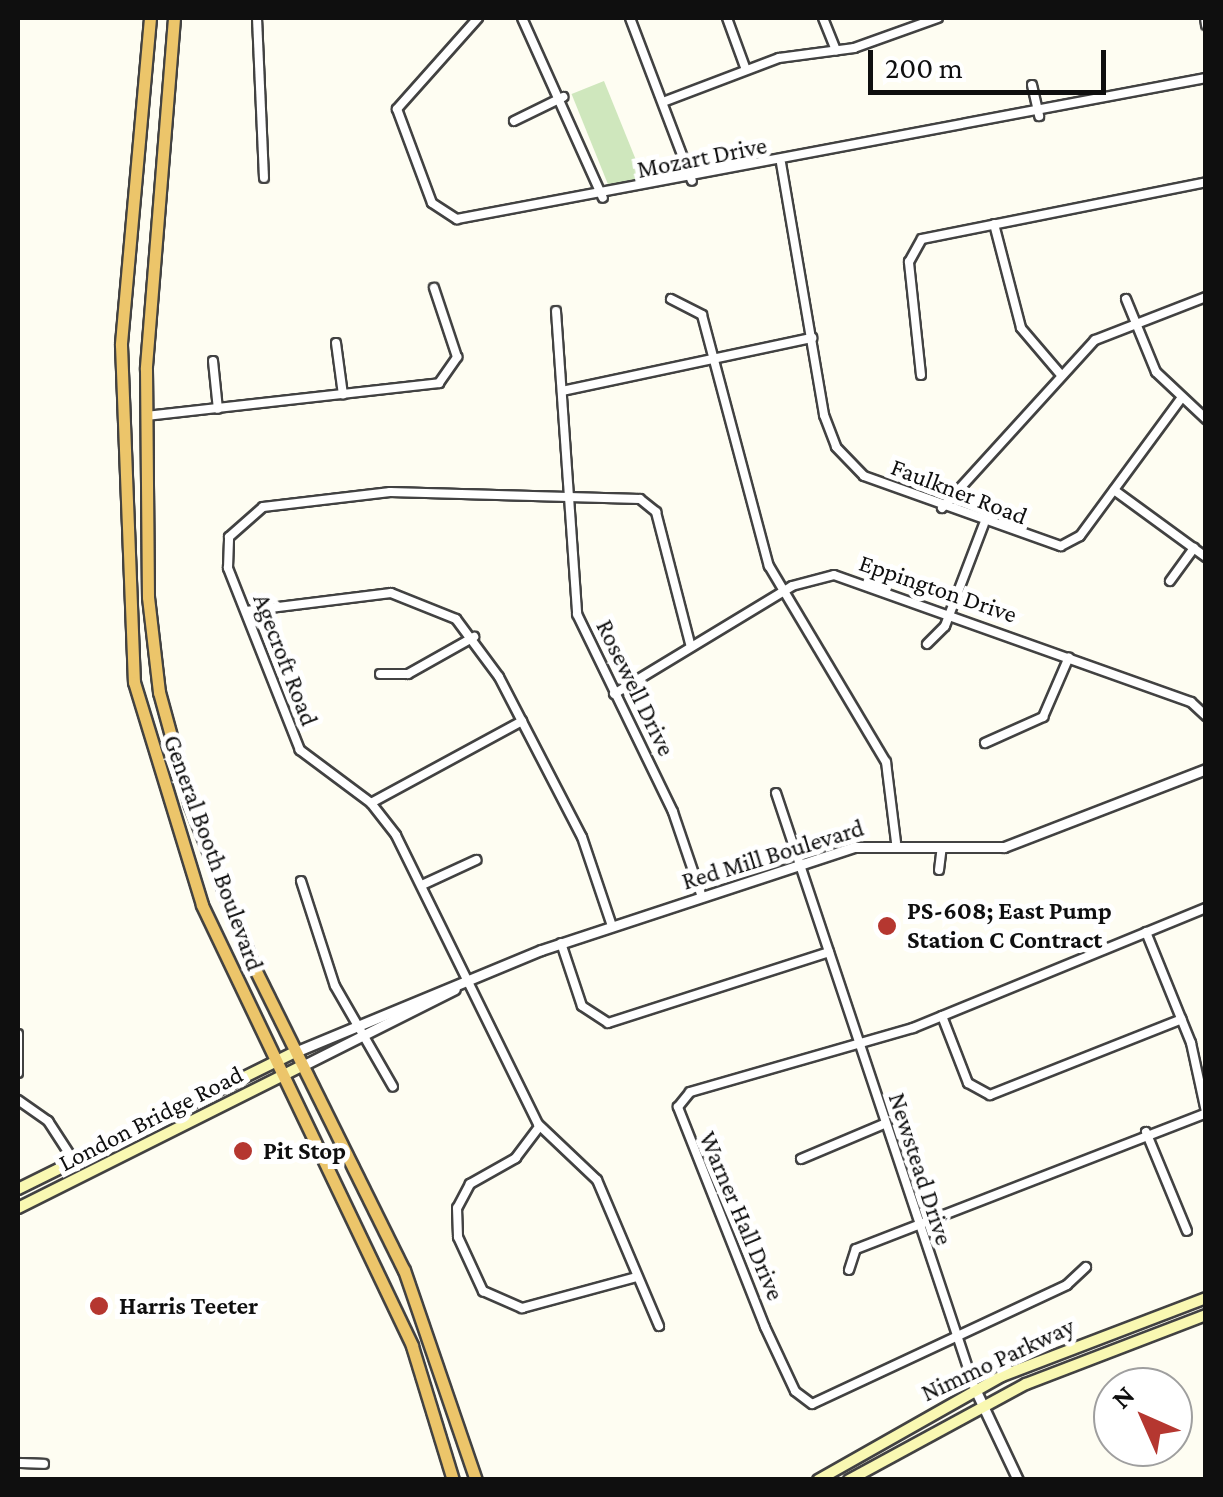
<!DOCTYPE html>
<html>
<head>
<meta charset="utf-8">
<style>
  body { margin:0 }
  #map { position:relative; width:1223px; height:1497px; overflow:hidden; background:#fefdf2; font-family:"Crimson Pro",serif }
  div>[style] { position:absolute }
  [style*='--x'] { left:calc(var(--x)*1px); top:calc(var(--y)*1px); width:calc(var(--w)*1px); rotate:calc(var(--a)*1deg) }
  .green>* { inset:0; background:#cfe7bd; transform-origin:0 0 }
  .roads { filter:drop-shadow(2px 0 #424242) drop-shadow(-2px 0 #424242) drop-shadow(0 2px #424242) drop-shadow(0 -2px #424242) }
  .minor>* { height:8px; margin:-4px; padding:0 4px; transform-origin:4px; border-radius:4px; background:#fff }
  .tertiary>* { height:9px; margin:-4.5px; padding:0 4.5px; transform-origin:4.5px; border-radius:4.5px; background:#fff }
  .secondary>* { height:10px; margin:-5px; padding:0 5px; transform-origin:5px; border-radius:5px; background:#f9f8b2 }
  .trunk>* { height:11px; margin:-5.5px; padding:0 5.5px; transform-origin:5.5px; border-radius:5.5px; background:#ecc56a }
  .dots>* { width:28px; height:28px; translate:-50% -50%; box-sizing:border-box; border:5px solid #fff; border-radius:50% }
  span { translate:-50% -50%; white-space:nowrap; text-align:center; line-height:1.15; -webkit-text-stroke:10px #fff; paint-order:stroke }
  .street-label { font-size:25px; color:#0f0f0f }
  .poi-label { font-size:25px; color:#0f0f0f; font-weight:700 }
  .left { translate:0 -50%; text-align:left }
  .frame { position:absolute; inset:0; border:20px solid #0f0f0f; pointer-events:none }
  .north { position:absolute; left:1093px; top:1367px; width:100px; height:100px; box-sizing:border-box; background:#fff; border:2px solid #9f9f9f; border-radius:50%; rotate:315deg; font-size:28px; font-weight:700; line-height:40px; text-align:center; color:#0f0f0f }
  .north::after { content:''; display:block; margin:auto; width:35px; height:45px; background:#b53730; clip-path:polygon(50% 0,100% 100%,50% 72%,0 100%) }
  .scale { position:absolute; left:868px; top:50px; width:238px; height:45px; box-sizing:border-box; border:5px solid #0f0f0f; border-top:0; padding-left:12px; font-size:30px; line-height:35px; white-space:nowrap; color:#0f0f0f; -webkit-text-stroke:8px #fff; paint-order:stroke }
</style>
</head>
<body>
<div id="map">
  <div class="green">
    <i style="left:604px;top:81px;width:105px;height:35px;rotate:68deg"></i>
  </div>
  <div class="roads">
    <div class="minor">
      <i style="--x:257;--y:18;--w:160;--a:87.5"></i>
      <i style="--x:478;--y:18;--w:122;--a:131.7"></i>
      <i style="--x:397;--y:109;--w:100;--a:69.6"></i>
      <i style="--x:432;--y:203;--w:30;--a:33"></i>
      <i style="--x:457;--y:219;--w:762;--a:-10.66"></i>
      <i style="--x:522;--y:18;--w:197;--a:65.8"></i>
      <i style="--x:630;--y:18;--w:174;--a:69.2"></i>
      <i style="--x:727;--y:18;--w:55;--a:69.9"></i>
      <i style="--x:823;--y:18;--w:35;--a:68"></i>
      <i style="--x:1205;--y:18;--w:7;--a:82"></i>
      <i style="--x:1032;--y:85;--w:32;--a:77"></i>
      <i style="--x:663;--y:102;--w:124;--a:-20.8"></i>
      <i style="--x:779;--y:58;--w:76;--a:-7.6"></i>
      <i style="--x:854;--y:48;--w:89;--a:-19.7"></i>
      <i style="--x:514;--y:121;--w:55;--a:-26.1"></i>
      <i style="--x:781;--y:163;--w:256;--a:80.3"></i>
      <i style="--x:824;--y:415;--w:34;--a:69"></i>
      <i style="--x:836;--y:447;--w:40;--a:46"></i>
      <i style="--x:864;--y:476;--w:209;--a:19.6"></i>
      <i style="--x:1061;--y:546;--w:21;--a:-28"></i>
      <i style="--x:1080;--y:536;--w:169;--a:-53.7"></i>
      <i style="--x:994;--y:224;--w:107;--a:75.4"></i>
      <i style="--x:1021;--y:328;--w:62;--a:49.6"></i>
      <i style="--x:671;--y:299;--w:35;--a:27"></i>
      <i style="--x:702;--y:315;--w:260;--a:75.1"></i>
      <i style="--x:769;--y:566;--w:228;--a:59.2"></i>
      <i style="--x:886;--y:762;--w:81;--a:82.9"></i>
      <i style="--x:1126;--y:299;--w:79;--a:67.7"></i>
      <i style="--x:1156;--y:372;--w:69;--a:43.2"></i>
      <i style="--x:556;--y:311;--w:304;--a:86"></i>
      <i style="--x:577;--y:614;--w:220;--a:64.1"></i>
      <i style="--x:673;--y:812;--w:90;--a:71.2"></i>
      <i style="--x:336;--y:343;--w:52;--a:82.3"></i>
      <i style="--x:213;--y:361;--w:48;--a:84.1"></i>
      <i style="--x:921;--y:375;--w:114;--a:-96.1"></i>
      <i style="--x:909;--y:262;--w:26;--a:-61"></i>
      <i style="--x:922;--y:239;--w:290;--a:-11.3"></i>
      <i style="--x:562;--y:391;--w:256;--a:-12"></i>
      <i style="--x:146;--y:416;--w:295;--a:-6.4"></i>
      <i style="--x:439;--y:383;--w:32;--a:-55"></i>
      <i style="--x:457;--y:357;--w:73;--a:-108.4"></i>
      <i style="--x:1114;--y:490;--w:114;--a:36.1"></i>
      <i style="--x:942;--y:508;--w:227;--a:-47.7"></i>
      <i style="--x:1095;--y:340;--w:119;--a:-21.2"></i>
      <i style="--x:1170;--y:581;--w:41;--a:-54"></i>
      <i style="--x:246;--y:611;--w:146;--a:-7.1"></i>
      <i style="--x:391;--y:593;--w:70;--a:21.8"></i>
      <i style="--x:456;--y:619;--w:72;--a:53.4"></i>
      <i style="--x:499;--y:677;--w:180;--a:62.6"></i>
      <i style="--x:582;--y:837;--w:94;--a:71.4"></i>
      <i style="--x:927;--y:644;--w:25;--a:-45"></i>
      <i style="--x:945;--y:626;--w:109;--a:-69.1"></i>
      <i style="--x:380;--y:674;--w:28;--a:0"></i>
      <i style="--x:408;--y:674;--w:76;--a:-29.3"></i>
      <i style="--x:614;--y:694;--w:208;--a:-31.2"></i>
      <i style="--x:792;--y:586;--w:43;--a:-14.7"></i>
      <i style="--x:834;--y:575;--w:379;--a:19.6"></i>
      <i style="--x:1191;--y:702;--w:21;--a:43"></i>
      <i style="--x:985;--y:743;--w:64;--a:-24.1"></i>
      <i style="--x:1043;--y:717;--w:65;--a:-66.6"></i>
      <i style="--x:776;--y:793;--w:628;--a:71.54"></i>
      <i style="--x:371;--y:803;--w:172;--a:-28.5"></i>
      <i style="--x:939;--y:870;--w:23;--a:-83"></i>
      <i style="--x:301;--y:881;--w:110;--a:72.1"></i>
      <i style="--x:335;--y:986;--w:116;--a:60.1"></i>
      <i style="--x:422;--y:885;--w:60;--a:-24.8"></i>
      <i style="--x:1146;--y:932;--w:120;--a:67.9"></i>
      <i style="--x:1191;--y:1043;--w:71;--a:77.7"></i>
      <i style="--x:561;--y:943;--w:66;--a:71.6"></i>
      <i style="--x:582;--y:1006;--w:31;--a:33"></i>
      <i style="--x:608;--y:1023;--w:232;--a:-17.8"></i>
      <i style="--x:942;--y:1016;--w:72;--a:68.8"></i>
      <i style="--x:968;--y:1083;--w:25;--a:29"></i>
      <i style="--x:990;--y:1095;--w:206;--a:-21.6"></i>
      <i style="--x:18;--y:1034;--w:39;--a:90"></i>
      <i style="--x:18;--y:1100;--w:37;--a:35"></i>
      <i style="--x:48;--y:1121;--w:48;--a:57"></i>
      <i style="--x:539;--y:1127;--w:39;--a:127"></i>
      <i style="--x:516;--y:1158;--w:53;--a:150.5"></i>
      <i style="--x:470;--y:1184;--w:27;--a:118"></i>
      <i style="--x:457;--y:1208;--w:29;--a:88"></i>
      <i style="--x:458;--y:1237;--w:60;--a:65.2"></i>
      <i style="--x:483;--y:1291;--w:43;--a:23.6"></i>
      <i style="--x:522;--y:1308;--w:119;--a:-15.1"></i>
      <i style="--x:1146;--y:1132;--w:107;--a:67.5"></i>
      <i style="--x:801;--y:1159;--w:90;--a:-22.9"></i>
      <i style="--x:1086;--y:1267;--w:26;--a:137"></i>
      <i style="--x:1067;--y:1285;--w:281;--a:155"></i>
      <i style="--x:812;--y:1404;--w:21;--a:-143"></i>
      <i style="--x:795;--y:1391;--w:71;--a:-115.1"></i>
      <i style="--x:765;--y:1327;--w:237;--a:-111.6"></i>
      <i style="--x:678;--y:1107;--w:19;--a:-51"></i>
      <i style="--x:690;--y:1092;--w:232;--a:-16"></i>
      <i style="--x:913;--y:1028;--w:317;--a:-22.3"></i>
      <i style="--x:849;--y:1270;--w:22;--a:-72"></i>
      <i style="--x:856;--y:1249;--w:375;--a:-21.2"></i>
      <i style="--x:659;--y:1326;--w:159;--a:-113"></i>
      <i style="--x:597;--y:1180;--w:81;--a:-136.5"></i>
      <i style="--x:538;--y:1124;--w:322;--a:-116.2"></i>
      <i style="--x:396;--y:835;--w:41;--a:-128"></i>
      <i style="--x:371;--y:803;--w:89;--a:-143.3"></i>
      <i style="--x:300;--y:750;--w:196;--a:-111.6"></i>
      <i style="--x:228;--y:568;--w:31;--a:-88"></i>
      <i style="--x:229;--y:537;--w:45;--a:-41.4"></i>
      <i style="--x:263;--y:507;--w:128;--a:-6.7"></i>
      <i style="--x:390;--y:492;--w:250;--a:1.6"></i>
      <i style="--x:640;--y:499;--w:21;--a:39"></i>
      <i style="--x:656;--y:512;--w:139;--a:75.5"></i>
      <i style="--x:18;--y:1463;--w:26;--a:2"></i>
    </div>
    <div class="tertiary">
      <i style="--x:295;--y:1052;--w:266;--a:-22.5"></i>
      <i style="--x:541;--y:950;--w:330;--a:-18.2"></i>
      <i style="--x:855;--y:847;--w:149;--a:0"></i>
      <i style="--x:1004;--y:847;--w:217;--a:-21.1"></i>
      <i style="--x:302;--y:1066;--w:171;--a:-26.7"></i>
      <i style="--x:975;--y:1389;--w:101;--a:64.7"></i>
    </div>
    <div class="secondary">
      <i style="--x:18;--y:1189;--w:309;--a:-26.3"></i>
      <i style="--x:18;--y:1208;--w:318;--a:-26.6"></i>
      <i style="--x:818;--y:1480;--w:211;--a:-29.5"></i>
      <i style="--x:1002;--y:1376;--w:218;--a:-20.9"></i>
      <i style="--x:849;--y:1480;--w:201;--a:-28.5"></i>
      <i style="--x:1026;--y:1384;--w:193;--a:-21"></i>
    </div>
    <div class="trunk">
      <i style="--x:150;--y:18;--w:328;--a:95.1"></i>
      <i style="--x:121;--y:345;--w:337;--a:87.8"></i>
      <i style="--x:134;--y:682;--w:233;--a:73"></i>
      <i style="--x:202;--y:905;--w:488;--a:64.5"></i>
      <i style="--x:412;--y:1346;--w:140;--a:73"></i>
      <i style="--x:174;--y:18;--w:352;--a:94.6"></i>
      <i style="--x:146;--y:369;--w:228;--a:89.5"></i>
      <i style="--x:148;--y:597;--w:96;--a:83.4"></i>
      <i style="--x:159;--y:692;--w:117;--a:74.7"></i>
      <i style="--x:190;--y:805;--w:172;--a:68.5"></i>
      <i style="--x:253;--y:965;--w:340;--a:63.7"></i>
      <i style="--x:404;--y:1270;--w:222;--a:71.1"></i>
    </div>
  </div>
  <div class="dots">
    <i style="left:887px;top:926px;background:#b53730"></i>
    <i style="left:243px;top:1151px;background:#b53730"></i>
    <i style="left:99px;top:1306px;background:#b53730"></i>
  </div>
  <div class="street-label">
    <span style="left:702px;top:158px;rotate:-11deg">Mozart Drive</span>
    <span style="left:959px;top:492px;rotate:21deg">Faulkner Road</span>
    <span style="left:938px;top:589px;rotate:19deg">Eppington Drive</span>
    <span style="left:285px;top:660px;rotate:69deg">Agecroft Road</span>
    <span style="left:635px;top:688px;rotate:64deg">Rosewell Drive</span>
    <span style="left:213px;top:853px;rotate:70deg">General Booth Boulevard</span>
    <span style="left:773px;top:855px;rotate:-17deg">Red Mill Boulevard</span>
    <span style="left:151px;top:1119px;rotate:-27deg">London Bridge Road</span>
    <span style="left:920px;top:1169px;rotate:72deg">Newstead Drive</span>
    <span style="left:741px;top:1216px;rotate:67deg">Warner Hall Drive</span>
    <span style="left:998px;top:1360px;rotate:-25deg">Nimmo Parkway</span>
  </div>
  <div class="poi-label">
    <span class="left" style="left:907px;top:926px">PS-608; East Pump<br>Station C Contract</span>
    <span class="left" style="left:263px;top:1151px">Pit Stop</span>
    <span class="left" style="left:119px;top:1306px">Harris Teeter</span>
  </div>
  <div class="frame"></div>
  <div class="north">N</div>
  <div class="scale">200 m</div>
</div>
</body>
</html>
